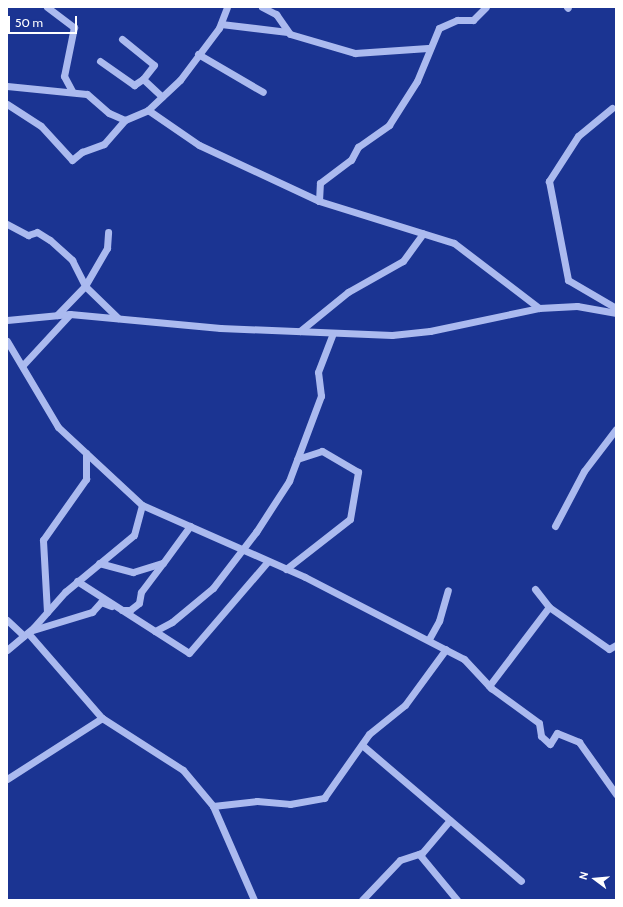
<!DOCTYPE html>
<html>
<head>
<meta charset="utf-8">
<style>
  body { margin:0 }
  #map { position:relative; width:623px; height:907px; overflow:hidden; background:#1b3492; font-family:Cabin,sans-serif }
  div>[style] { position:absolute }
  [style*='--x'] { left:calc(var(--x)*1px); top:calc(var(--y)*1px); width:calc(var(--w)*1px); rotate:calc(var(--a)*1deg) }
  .minor>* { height:7px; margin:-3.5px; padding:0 3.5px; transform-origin:3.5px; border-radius:3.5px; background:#abbaef }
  span { translate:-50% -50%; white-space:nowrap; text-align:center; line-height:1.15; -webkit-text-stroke:3.5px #1b3492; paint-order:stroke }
  .frame { position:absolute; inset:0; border:8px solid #fff; pointer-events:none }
  .north { position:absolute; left:575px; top:859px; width:40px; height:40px; -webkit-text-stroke:3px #1b3492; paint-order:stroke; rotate:286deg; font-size:11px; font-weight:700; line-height:16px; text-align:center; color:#fff }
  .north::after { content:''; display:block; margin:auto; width:14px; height:18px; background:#fff; clip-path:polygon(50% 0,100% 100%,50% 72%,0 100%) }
  .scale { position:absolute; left:8px; top:16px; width:69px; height:18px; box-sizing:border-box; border:2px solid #fff; border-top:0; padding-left:5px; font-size:12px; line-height:14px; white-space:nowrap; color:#fff; -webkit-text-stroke:3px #1b3492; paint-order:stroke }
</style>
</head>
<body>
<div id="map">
  <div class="minor">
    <i style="--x:47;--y:7;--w:34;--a:37"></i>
    <i style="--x:74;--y:27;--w:50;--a:101.5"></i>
    <i style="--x:64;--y:76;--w:17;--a:62"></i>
    <i style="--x:262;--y:7;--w:16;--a:27"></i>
    <i style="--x:276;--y:14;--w:24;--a:55"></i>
    <i style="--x:290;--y:34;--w:68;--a:16.3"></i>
    <i style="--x:355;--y:53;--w:73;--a:-3.9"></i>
    <i style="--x:567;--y:7;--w:1;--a:45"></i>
    <i style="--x:221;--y:24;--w:67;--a:6.8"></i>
    <i style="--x:122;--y:39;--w:41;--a:39.1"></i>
    <i style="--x:154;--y:65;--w:18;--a:128"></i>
    <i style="--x:198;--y:54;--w:75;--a:30.3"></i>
    <i style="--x:100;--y:61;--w:42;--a:35.2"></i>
    <i style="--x:134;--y:85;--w:11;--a:-34"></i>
    <i style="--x:143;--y:79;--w:26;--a:43"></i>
    <i style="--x:7;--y:86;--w:80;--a:5.7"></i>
    <i style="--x:87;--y:94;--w:29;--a:41"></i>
    <i style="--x:109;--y:113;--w:17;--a:24"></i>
    <i style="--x:125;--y:120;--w:25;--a:-23"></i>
    <i style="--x:148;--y:110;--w:44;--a:-43.2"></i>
    <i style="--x:180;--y:80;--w:65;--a:-53.1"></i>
    <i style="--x:219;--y:28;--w:22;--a:-69"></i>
    <i style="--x:7;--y:104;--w:40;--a:32.9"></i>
    <i style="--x:41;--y:126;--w:46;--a:47.6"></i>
    <i style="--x:72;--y:160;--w:13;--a:-39"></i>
    <i style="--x:82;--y:152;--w:23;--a:-20"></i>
    <i style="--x:104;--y:144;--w:32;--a:-49"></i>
    <i style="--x:612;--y:108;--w:44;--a:140.5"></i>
    <i style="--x:578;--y:136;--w:54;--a:122.8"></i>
    <i style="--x:549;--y:181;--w:101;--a:79.1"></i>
    <i style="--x:568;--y:280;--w:56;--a:30.3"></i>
    <i style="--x:148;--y:110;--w:62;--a:34.5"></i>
    <i style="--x:199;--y:145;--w:132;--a:25"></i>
    <i style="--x:319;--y:201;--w:141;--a:17.3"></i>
    <i style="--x:454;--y:243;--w:107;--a:37.4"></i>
    <i style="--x:319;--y:201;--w:18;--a:-87"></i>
    <i style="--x:320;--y:183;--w:39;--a:-37"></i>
    <i style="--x:351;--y:160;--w:15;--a:-62"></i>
    <i style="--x:358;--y:147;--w:38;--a:-35"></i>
    <i style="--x:389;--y:125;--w:52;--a:-57.5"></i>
    <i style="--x:417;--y:81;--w:57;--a:-67.5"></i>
    <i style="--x:439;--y:28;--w:20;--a:-24"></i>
    <i style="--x:457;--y:20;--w:16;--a:0"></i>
    <i style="--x:473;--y:20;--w:18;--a:-45"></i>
    <i style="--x:7;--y:224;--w:24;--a:28"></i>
    <i style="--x:28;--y:235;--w:9;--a:-18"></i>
    <i style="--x:37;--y:232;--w:15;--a:32"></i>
    <i style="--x:50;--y:240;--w:30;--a:42"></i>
    <i style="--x:72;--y:260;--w:29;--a:63"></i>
    <i style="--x:85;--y:286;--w:44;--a:-59.9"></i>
    <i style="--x:107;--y:248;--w:16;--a:-86"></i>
    <i style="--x:57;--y:315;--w:40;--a:-46"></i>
    <i style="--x:85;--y:286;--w:46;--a:44.1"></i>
    <i style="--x:7;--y:320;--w:63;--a:-5.4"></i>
    <i style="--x:70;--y:314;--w:151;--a:5.3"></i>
    <i style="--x:220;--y:328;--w:172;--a:2.3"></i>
    <i style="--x:392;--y:335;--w:38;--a:-6"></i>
    <i style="--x:430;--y:331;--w:111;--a:-11.9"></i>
    <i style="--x:539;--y:308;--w:38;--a:-3"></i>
    <i style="--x:577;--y:306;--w:40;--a:10"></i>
    <i style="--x:300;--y:331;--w:62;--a:-39.1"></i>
    <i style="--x:348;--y:292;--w:63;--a:-29.4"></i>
    <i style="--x:403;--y:261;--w:34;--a:-54"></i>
    <i style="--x:7;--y:341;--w:100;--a:59.3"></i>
    <i style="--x:58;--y:427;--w:115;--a:42.9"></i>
    <i style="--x:142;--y:505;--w:178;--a:23.8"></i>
    <i style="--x:305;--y:577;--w:179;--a:27.3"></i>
    <i style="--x:464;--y:659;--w:40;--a:47"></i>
    <i style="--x:491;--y:688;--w:59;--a:36.1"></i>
    <i style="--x:539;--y:723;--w:13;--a:81"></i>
    <i style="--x:541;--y:736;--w:12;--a:42"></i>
    <i style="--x:550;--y:744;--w:13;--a:-58"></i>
    <i style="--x:557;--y:733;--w:24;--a:22"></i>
    <i style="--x:579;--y:742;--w:64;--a:54.6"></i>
    <i style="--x:23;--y:365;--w:69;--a:-47.3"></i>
    <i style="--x:555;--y:526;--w:62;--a:-62.2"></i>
    <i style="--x:584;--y:471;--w:53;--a:-52.7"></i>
    <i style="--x:99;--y:563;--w:35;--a:15"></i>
    <i style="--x:133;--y:572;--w:31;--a:-17"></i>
    <i style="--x:163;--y:563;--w:46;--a:-53.9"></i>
    <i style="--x:286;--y:569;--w:81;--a:-38"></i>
    <i style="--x:350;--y:519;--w:48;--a:-80.3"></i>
    <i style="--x:358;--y:472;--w:42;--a:-149.7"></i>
    <i style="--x:322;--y:451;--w:26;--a:162"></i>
    <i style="--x:77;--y:581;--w:133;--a:32.7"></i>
    <i style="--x:189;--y:653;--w:121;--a:-49.3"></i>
    <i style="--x:535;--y:589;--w:23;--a:52"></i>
    <i style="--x:549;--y:607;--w:73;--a:35"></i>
    <i style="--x:609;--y:649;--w:8;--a:-30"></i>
    <i style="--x:122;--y:610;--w:8;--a:0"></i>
    <i style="--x:130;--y:610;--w:11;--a:-38"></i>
    <i style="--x:139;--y:603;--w:11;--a:-80"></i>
    <i style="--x:141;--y:592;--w:36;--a:-53"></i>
    <i style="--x:47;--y:612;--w:72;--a:-93.2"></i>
    <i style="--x:43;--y:540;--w:75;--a:-54.8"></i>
    <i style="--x:86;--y:479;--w:26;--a:-90"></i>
    <i style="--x:7;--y:620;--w:23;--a:43"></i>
    <i style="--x:33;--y:630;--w:62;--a:-17"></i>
    <i style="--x:92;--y:612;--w:13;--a:-48"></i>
    <i style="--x:101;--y:602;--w:11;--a:22"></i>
    <i style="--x:155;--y:631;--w:19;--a:-28"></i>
    <i style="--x:172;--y:622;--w:53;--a:-39.7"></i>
    <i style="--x:213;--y:588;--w:71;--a:-52.5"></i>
    <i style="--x:256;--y:532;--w:61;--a:-57.1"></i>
    <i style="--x:289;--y:481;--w:91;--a:-69.4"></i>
    <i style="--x:321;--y:396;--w:24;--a:-97"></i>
    <i style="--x:318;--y:372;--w:40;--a:-69"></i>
    <i style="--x:28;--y:633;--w:113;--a:49"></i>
    <i style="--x:102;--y:718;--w:96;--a:32.7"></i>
    <i style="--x:183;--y:770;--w:47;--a:50.2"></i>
    <i style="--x:213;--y:806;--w:103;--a:66.4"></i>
    <i style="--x:429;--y:639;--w:21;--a:-61"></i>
    <i style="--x:439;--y:621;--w:32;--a:-74"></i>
    <i style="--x:7;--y:650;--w:35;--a:-40"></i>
    <i style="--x:34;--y:627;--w:47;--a:-48.5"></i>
    <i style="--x:65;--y:592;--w:89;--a:-39.6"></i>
    <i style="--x:134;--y:535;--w:31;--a:-75"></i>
    <i style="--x:489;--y:686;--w:99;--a:-52.8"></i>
    <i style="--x:362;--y:745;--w:209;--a:40.5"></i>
    <i style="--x:7;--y:779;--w:113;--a:-32.7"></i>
    <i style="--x:213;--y:806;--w:44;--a:-6.5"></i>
    <i style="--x:257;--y:801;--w:33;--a:5"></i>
    <i style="--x:290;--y:804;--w:35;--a:-10"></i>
    <i style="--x:324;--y:798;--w:78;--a:-54.9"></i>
    <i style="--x:369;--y:734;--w:46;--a:-38.9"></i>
    <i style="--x:405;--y:705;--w:69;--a:-53.8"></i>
    <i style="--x:419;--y:854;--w:60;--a:50.4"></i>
    <i style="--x:362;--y:900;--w:55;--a:-46.5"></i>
    <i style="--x:400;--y:860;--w:23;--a:-18"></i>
    <i style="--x:422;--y:853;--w:43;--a:-49.7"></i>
  </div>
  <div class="frame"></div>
  <div class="north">N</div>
  <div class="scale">50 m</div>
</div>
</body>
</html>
